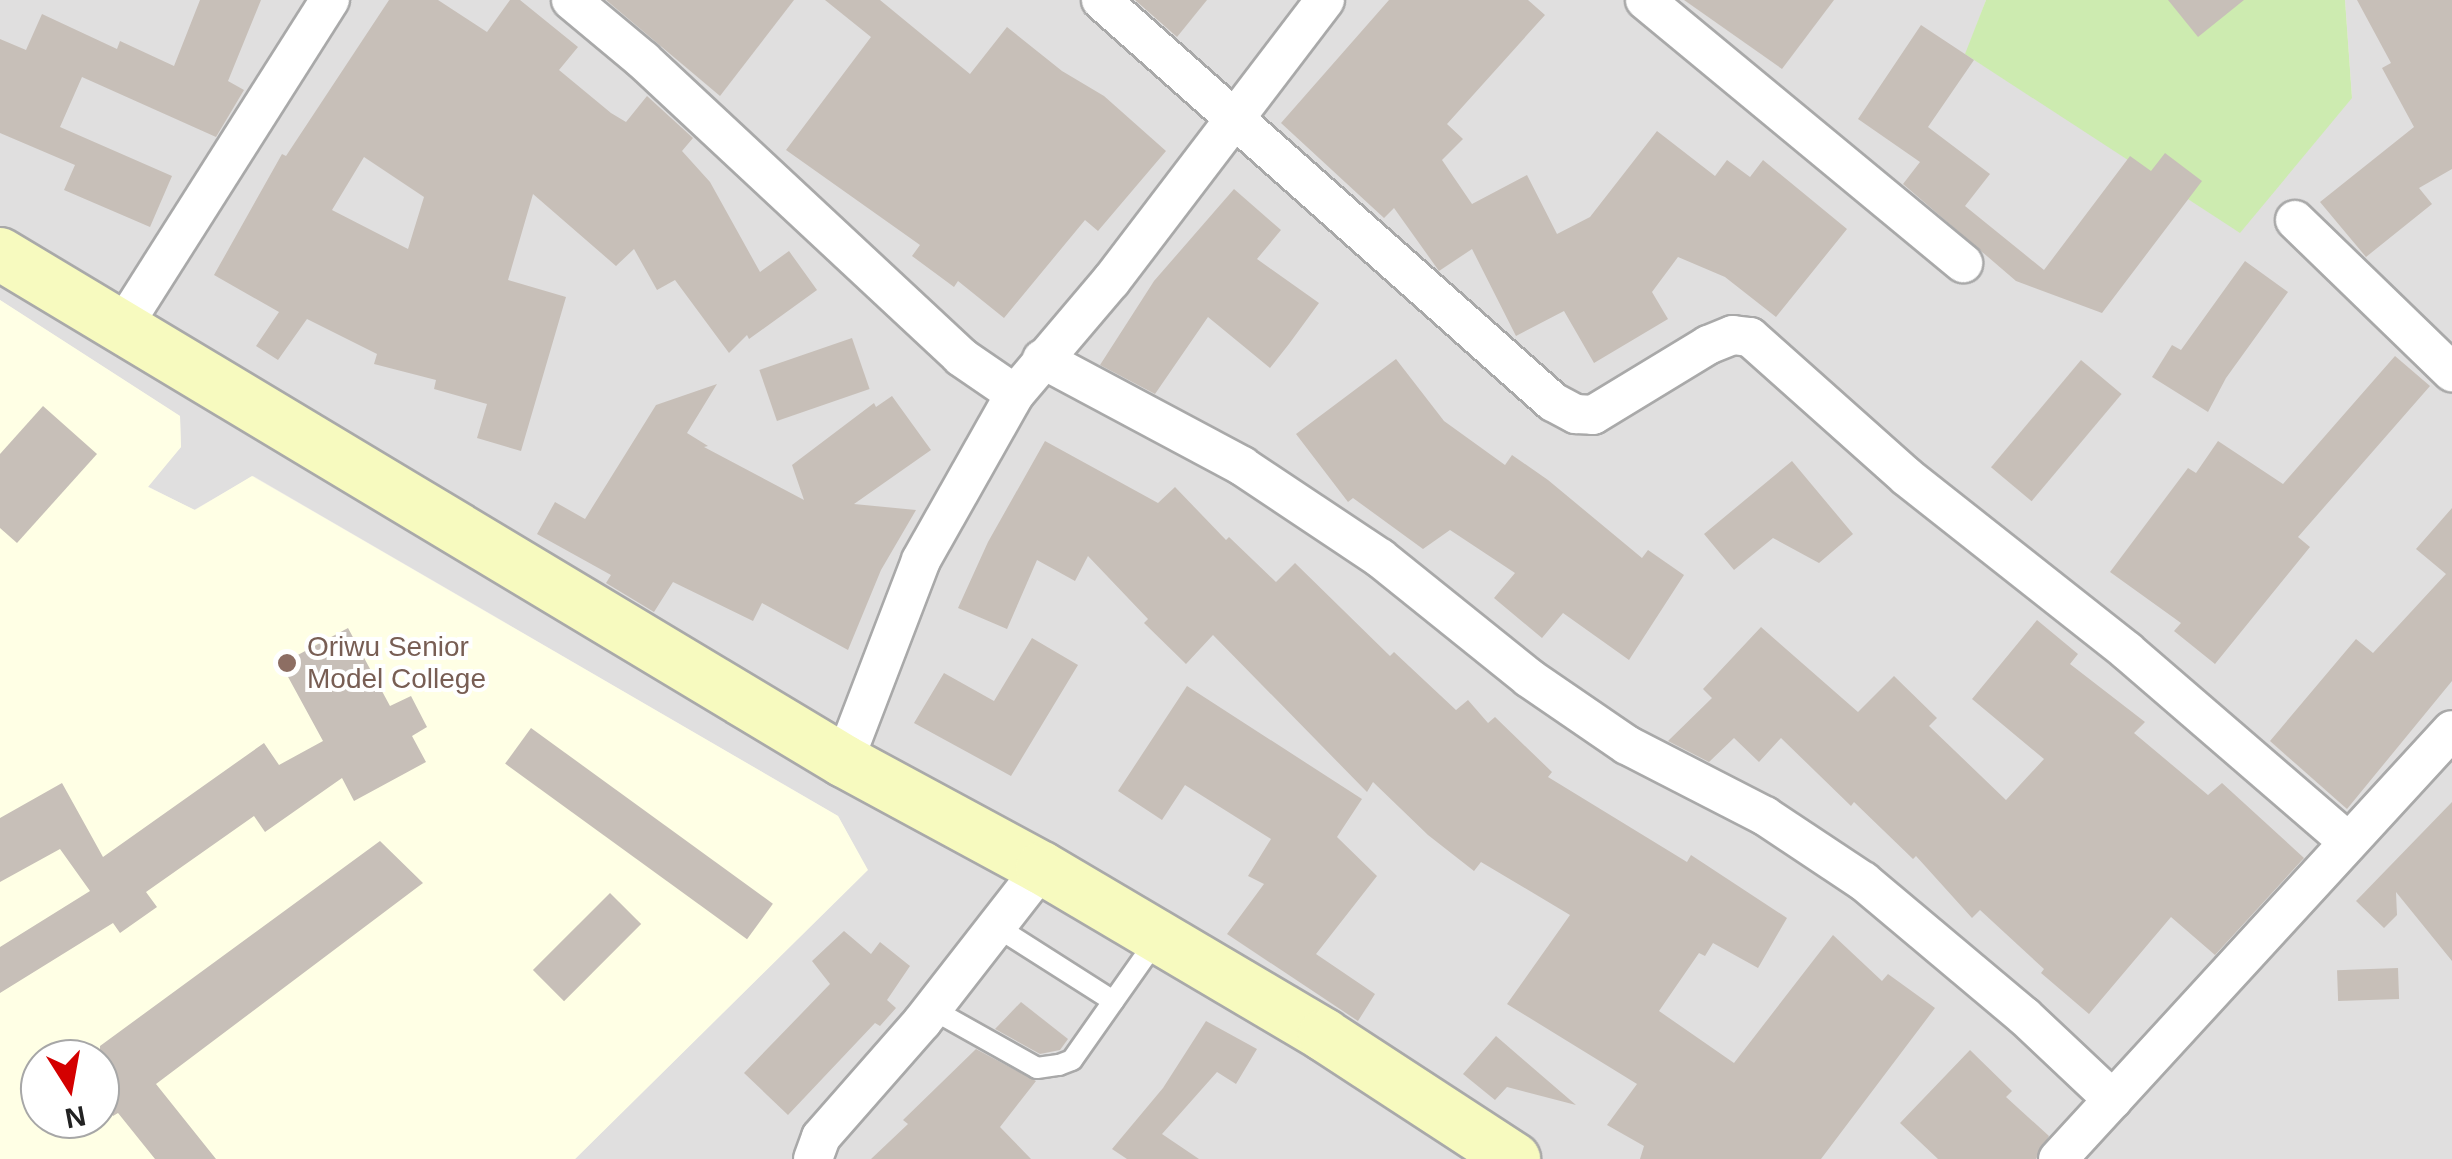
<!DOCTYPE html>
<html>
<head>
<meta charset="utf-8">
<style>
  body { margin:0 }
  #map { position:relative; width:2452px; height:1159px; overflow:hidden; background:#f2efe9; font-family:Arial,sans-serif }
  div>[style] { position:absolute }
  [style*='--x'] { left:calc(var(--x)*1px); top:calc(var(--y)*1px); width:calc(var(--w)*1px); rotate:calc(var(--a)*1deg) }
  .residential>* { inset:0; background:#e0dfdf }
  .education>* { inset:0; background:#ffffe5 }
  .grass>* { inset:0; background:#cdebb0 }
  .building>* { inset:0; background:#c7bfb8; transform-origin:0 0 }
  .roads { filter:drop-shadow(2px 0 #a9a9a9) drop-shadow(-2px 0 #a9a9a9) drop-shadow(0 2px #a9a9a9) drop-shadow(0 -2px #a9a9a9) }
  .lane>* { height:20px; margin:-10px; padding:0 10px; transform-origin:10px; border-radius:10px; background:#fff }
  .street>* { height:38px; margin:-19px; padding:0 19px; transform-origin:19px; border-radius:19px; background:#fff }
  .secondary>* { height:52px; margin:-26px; padding:0 26px; transform-origin:26px; border-radius:26px; background:#f7fabf }
  .dots>* { width:28px; height:28px; translate:-50% -50%; box-sizing:border-box; border:5px solid #fff; border-radius:50% }
  span { translate:-50% -50%; white-space:nowrap; text-align:center; line-height:1.15; -webkit-text-stroke:8px #fff; paint-order:stroke }
  .education-label { font-size:28px; color:#785e54 }
  .left { translate:0 -50%; text-align:left }
  .north { position:absolute; left:20px; top:1039px; width:100px; height:100px; box-sizing:border-box; background:#fff; border:2px solid #a7a7a7; border-radius:50%; rotate:169deg; font-size:28px; font-weight:700; line-height:40px; text-align:center; color:#222 }
  .north::after { content:''; display:block; margin:auto; width:35px; height:45px; background:#d40000; clip-path:polygon(50% 0,100% 100%,50% 72%,0 100%) }
</style>
</head>
<body>
<div id="map">
  <div class="residential">
    <i style="clip-path:polygon(0 0,1986px 0,1966px 54px,2352px 98px,2345px 0,2452px 0,2452px 1159px,575px 1159px,867px 870px,838px 816px,253px 476px,194px 510px,147px 486px,181px 447px,180px 416px,0 300px)"></i>
  </div>
  <div class="education">
    <i style="clip-path:polygon(evenodd,0 300px,180px 416px,181px 447px,148px 487px,195px 510px,252px 476px,838px 816px,868px 870px,575px 1159px,0 1159px,0 300px,40px 1059px,100px 1059px,100px 1119px,40px 1119px,40px 1059px)"></i>
  </div>
  <div class="grass">
    <i style="clip-path:polygon(1986px 0,2345px 0,2352px 98px,2240px 233px,1965px 54px)"></i>
  </div>
  <div class="building">
    <i style="clip-path:polygon(200px 0,261px 0,228px 81px,244px 90px,216px 137px,82px 77px,60px 127px,172px 176px,150px 227px,64px 190px,75px 165px,0 133px,0 39px,26px 50px,42px 14px,117px 49px,120px 41px,174px 66px)"></i>
    <i style="clip-path:polygon(evenodd,389px 0,438px 0,487px 32px,510px 0,520px 0,578px 47px,559px 70px,611px 113px,626px 122px,647px 96px,693px 138px,682px 151px,710px 182px,760px 272px,789px 251px,817px 290px,749px 339px,747px 335px,729px 353px,675px 280px,657px 290px,634px 249px,616px 266px,533px 194px,508px 280px,566px 297px,521px 451px,477px 438px,487px 404px,434px 389px,436px 380px,374px 364px,377px 354px,307px 319px,278px 360px,256px 346px,279px 312px,214px 275px,282px 154px,286px 156px,389px 0,364px 157px,424px 197px,408px 249px,332px 210px,364px 157px)"></i>
    <i style="clip-path:polygon(606px 0,794px 0,720px 96px)"></i>
    <i style="clip-path:polygon(825px 0,880px 0,970px 74px,1007px 27px,1062px 71px,1104px 96px,1166px 151px,1098px 231px,1085px 220px,1004px 318px,958px 281px,954px 287px,912px 256px,920px 245px,786px 150px,871px 37px)"></i>
    <i style="clip-path:polygon(1135px 0,1207px 0,1177px 37px)"></i>
    <i style="clip-path:polygon(1389px 0,1528px 0,1545px 15px,1447px 124px,1463px 139px,1442px 160px,1472px 204px,1527px 175px,1557px 234px,1590px 217px,1657px 131px,1715px 176px,1727px 160px,1750px 177px,1763px 160px,1847px 229px,1776px 317px,1725px 277px,1678px 257px,1652px 292px,1668px 319px,1594px 363px,1564px 311px,1516px 336px,1472px 249px,1439px 271px,1394px 208px,1384px 218px,1281px 123px)"></i>
    <i style="clip-path:polygon(1684px 0,1834px 0,1782px 69px)"></i>
    <i style="clip-path:polygon(2168px 0,2244px 0,2198px 37px)"></i>
    <i style="clip-path:polygon(2357px 0,2452px 0,2452px 169px,2419px 188px,2432px 204px,2366px 257px,2320px 202px,2414px 127px,2382px 68px,2391px 63px)"></i>
    <i style="clip-path:polygon(1921px 25px,1974px 60px,1928px 127px,1990px 174px,1965px 206px,2044px 270px,2130px 156px,2151px 171px,2165px 153px,2202px 181px,2102px 313px,2016px 281px,1903px 184px,1920px 162px,1858px 119px)"></i>
    <i style="clip-path:polygon(1234px 189px,1281px 230px,1257px 259px,1319px 303px,1289px 344px,1270px 368px,1208px 317px,1155px 394px,1100px 365px,1154px 281px)"></i>
    <i style="clip-path:polygon(2245px 261px,2288px 292px,2226px 378px,2208px 412px,2152px 377px,2172px 345px,2181px 350px)"></i>
    <i style="left:852px;top:338px;width:54px;height:98px;rotate:71deg"></i>
    <i style="clip-path:polygon(2395px 356px,2430px 386px,2298px 537px,2310px 547px,2215px 664px,2174px 631px,2181px 623px,2110px 572px,2188px 468px,2196px 473px,2218px 441px,2283px 484px)"></i>
    <i style="clip-path:polygon(1396px 359px,1444px 421px,1505px 465px,1512px 455px,1548px 480px,1642px 558px,1648px 550px,1684px 575px,1629px 660px,1563px 613px,1542px 638px,1494px 598px,1515px 573px,1450px 530px,1423px 549px,1353px 498px,1348px 502px,1296px 434px)"></i>
    <i style="left:2081px;top:360px;width:53px;height:140px;rotate:40deg"></i>
    <i style="clip-path:polygon(717px 384px,687px 433px,708px 446px,704px 447px,804px 500px,792px 465px,874px 403px,876px 407px,892px 396px,931px 450px,854px 504px,916px 510px,881px 570px,848px 650px,762px 603px,753px 621px,673px 582px,654px 612px,606px 583px,611px 575px,537px 534px,555px 502px,585px 519px,656px 405px)"></i>
    <i style="clip-path:polygon(43px 406px,97px 454px,17px 543px,0 528px,0 454px)"></i>
    <i style="clip-path:polygon(1045px 441px,1158px 503px,1175px 487px,1226px 540px,1229px 537px,1276px 582px,1295px 563px,1390px 656px,1394px 652px,1456px 710px,1468px 700px,1488px 723px,1495px 717px,1552px 772px,1548px 777px,1687px 862px,1691px 855px,1787px 918px,1758px 968px,1713px 943px,1705px 956px,1699px 953px,1659px 1011px,1734px 1063px,1833px 935px,1882px 981px,1888px 974px,1935px 1008px,1821px 1159px,1640px 1159px,1644px 1146px,1607px 1125px,1637px 1084px,1507px 1004px,1570px 915px,1481px 862px,1474px 871px,1428px 835px,1373px 782px,1367px 792px,1213px 635px,1186px 664px,1144px 623px,1148px 619px,1088px 556px,1075px 581px,1037px 560px,1007px 629px,958px 608px,988px 542px)"></i>
    <i style="clip-path:polygon(1792px 461px,1853px 534px,1819px 563px,1773px 538px,1734px 570px,1704px 534px)"></i>
    <i style="clip-path:polygon(2452px 508px,2452px 681px,2347px 809px,2270px 741px,2356px 639px,2373px 653px,2446px 574px,2416px 549px)"></i>
    <i style="clip-path:polygon(2037px 620px,2078px 654px,2070px 664px,2145px 722px,2134px 733px,2208px 795px,2222px 783px,2304px 858px,2215px 955px,2171px 917px,2089px 1014px,2041px 973px,2044px 969px,1980px 910px,1972px 918px,1916px 856px,1913px 859px,1854px 802px,1851px 806px,1781px 738px,1759px 762px,1734px 738px,1709px 762px,1668px 741px,1712px 698px,1703px 689px,1761px 627px,1858px 712px,1894px 676px,1937px 718px,1929px 726px,2006px 800px,2044px 759px,1972px 699px)"></i>
    <i style="clip-path:polygon(348px 628px,390px 706px,411px 696px,427px 727px,412px 736px,426px 762px,354px 801px,342px 778px,265px 832px,254px 816px,146px 892px,157px 907px,120px 933px,113px 923px,0 993px,0 947px,90px 891px,60px 849px,0 882px,0 818px,62px 783px,103px 857px,264px 743px,279px 765px,323px 741px,281px 664px)"></i>
    <i style="clip-path:polygon(1032px 638px,1078px 665px,1011px 776px,914px 723px,944px 673px,994px 701px)"></i>
    <i style="clip-path:polygon(1187px 686px,1362px 799px,1337px 837px,1377px 876px,1316px 954px,1375px 994px,1358px 1021px,1227px 934px,1264px 884px,1248px 876px,1271px 839px,1185px 785px,1162px 820px,1118px 791px)"></i>
    <i style="left:531px;top:728px;width:299px;height:44px;rotate:36deg"></i>
    <i style="clip-path:polygon(2452px 802px,2452px 961px,2396px 892px,2397px 915px,2384px 928px,2356px 901px)"></i>
    <i style="clip-path:polygon(380px 841px,423px 883px,156px 1084px,216px 1159px,155px 1159px,118px 1113px,113px 1116px,100px 1099px,100px 1046px)"></i>
    <i style="left:610px;top:893px;width:44px;height:109px;rotate:45deg"></i>
    <i style="clip-path:polygon(844px 931px,871px 954px,880px 942px,910px 966px,887px 1000px,896px 1008px,880px 1026px,875px 1023px,788px 1115px,744px 1073px,830px 984px,812px 961px)"></i>
    <i style="left:2398px;top:968px;width:31px;height:61px;rotate:88deg"></i>
    <i style="clip-path:polygon(1021px 1002px,1068px 1039px,1060px 1050px,1040px 1054px,995px 1029px)"></i>
    <i style="clip-path:polygon(1206px 1021px,1257px 1049px,1236px 1084px,1217px 1072px,1162px 1134px,1199px 1159px,1127px 1159px,1112px 1149px,1163px 1088px)"></i>
    <i style="clip-path:polygon(1496px 1036px,1576px 1105px,1507px 1087px,1495px 1100px,1463px 1074px)"></i>
    <i style="clip-path:polygon(976px 1049px,1036px 1081px,1000px 1127px,1031px 1159px,871px 1159px,908px 1124px,903px 1120px)"></i>
    <i style="clip-path:polygon(1970px 1050px,2012px 1091px,2006px 1097px,2049px 1136px,2036px 1159px,1938px 1159px,1900px 1123px)"></i>
  </div>
  <div class="roads">
    <div class="lane">
      <i style="--x:997;--y:927;--w:138;--a:32.5"></i>
      <i style="--x:932;--y:1009;--w:120;--a:29.3"></i>
      <i style="--x:1037;--y:1068;--w:22;--a:-8"></i>
      <i style="--x:1059;--y:1065;--w:14;--a:-21"></i>
      <i style="--x:1072;--y:1060;--w:148;--a:-54.9"></i>
    </div>
    <div class="street">
      <i style="--x:571;--y:0;--w:94;--a:39.8"></i>
      <i style="--x:643;--y:60;--w:435;--a:43"></i>
      <i style="--x:961;--y:357;--w:65;--a:34.4"></i>
      <i style="--x:1101;--y:0;--w:605;--a:41.65"></i>
      <i style="--x:1553;--y:402;--w:26;--a:28"></i>
      <i style="--x:1576;--y:414;--w:17;--a:3"></i>
      <i style="--x:1593;--y:415;--w:135;--a:-31.3"></i>
      <i style="--x:1708;--y:345;--w:27;--a:-22"></i>
      <i style="--x:1733;--y:335;--w:17;--a:7"></i>
      <i style="--x:1750;--y:337;--w:210;--a:41.7"></i>
      <i style="--x:1907;--y:477;--w:280;--a:38.3"></i>
      <i style="--x:2127;--y:651;--w:292;--a:40.8"></i>
      <i style="--x:1645;--y:0;--w:413;--a:39.6"></i>
      <i style="--x:2295;--y:220;--w:219;--a:44.1"></i>
      <i style="--x:121;--y:329;--w:390;--a:-57.6"></i>
      <i style="--x:1042;--y:359;--w:227;--a:28.1"></i>
      <i style="--x:1242;--y:466;--w:166;--a:33.7"></i>
      <i style="--x:1380;--y:558;--w:191;--a:38.8"></i>
      <i style="--x:1529;--y:678;--w:119;--a:34.4"></i>
      <i style="--x:1627;--y:745;--w:155;--a:27.2"></i>
      <i style="--x:1765;--y:816;--w:118;--a:33.6"></i>
      <i style="--x:1863;--y:881;--w:210;--a:40"></i>
      <i style="--x:2024;--y:1016;--w:122;--a:43.3"></i>
      <i style="--x:844;--y:761;--w:215;--a:-69"></i>
      <i style="--x:921;--y:560;--w:191;--a:-60.5"></i>
      <i style="--x:1015;--y:394;--w:148;--a:-49.7"></i>
      <i style="--x:1111;--y:281;--w:353;--a:-52.7"></i>
      <i style="--x:813;--y:1159;--w:23;--a:-70"></i>
      <i style="--x:821;--y:1137;--w:153;--a:-48.7"></i>
      <i style="--x:922;--y:1022;--w:195;--a:-52.1"></i>
      <i style="--x:2058;--y:1159;--w:582;--a:-47.44"></i>
    </div>
    <div class="secondary">
      <i style="--x:0;--y:254;--w:985;--a:30.99"></i>
      <i style="--x:844;--y:761;--w:225;--a:28.4"></i>
      <i style="--x:1042;--y:868;--w:328;--a:30.6"></i>
      <i style="--x:1324;--y:1035;--w:227;--a:33.1"></i>
    </div>
  </div>
  <div class="dots">
    <i style="left:287px;top:663px;background:#8d6e63"></i>
  </div>
  <div class="education-label">
    <span class="left" style="left:307px;top:663px">Oriwu Senior<br>Model College</span>
  </div>
  <div class="north">N</div>
</div>
</body>
</html>
